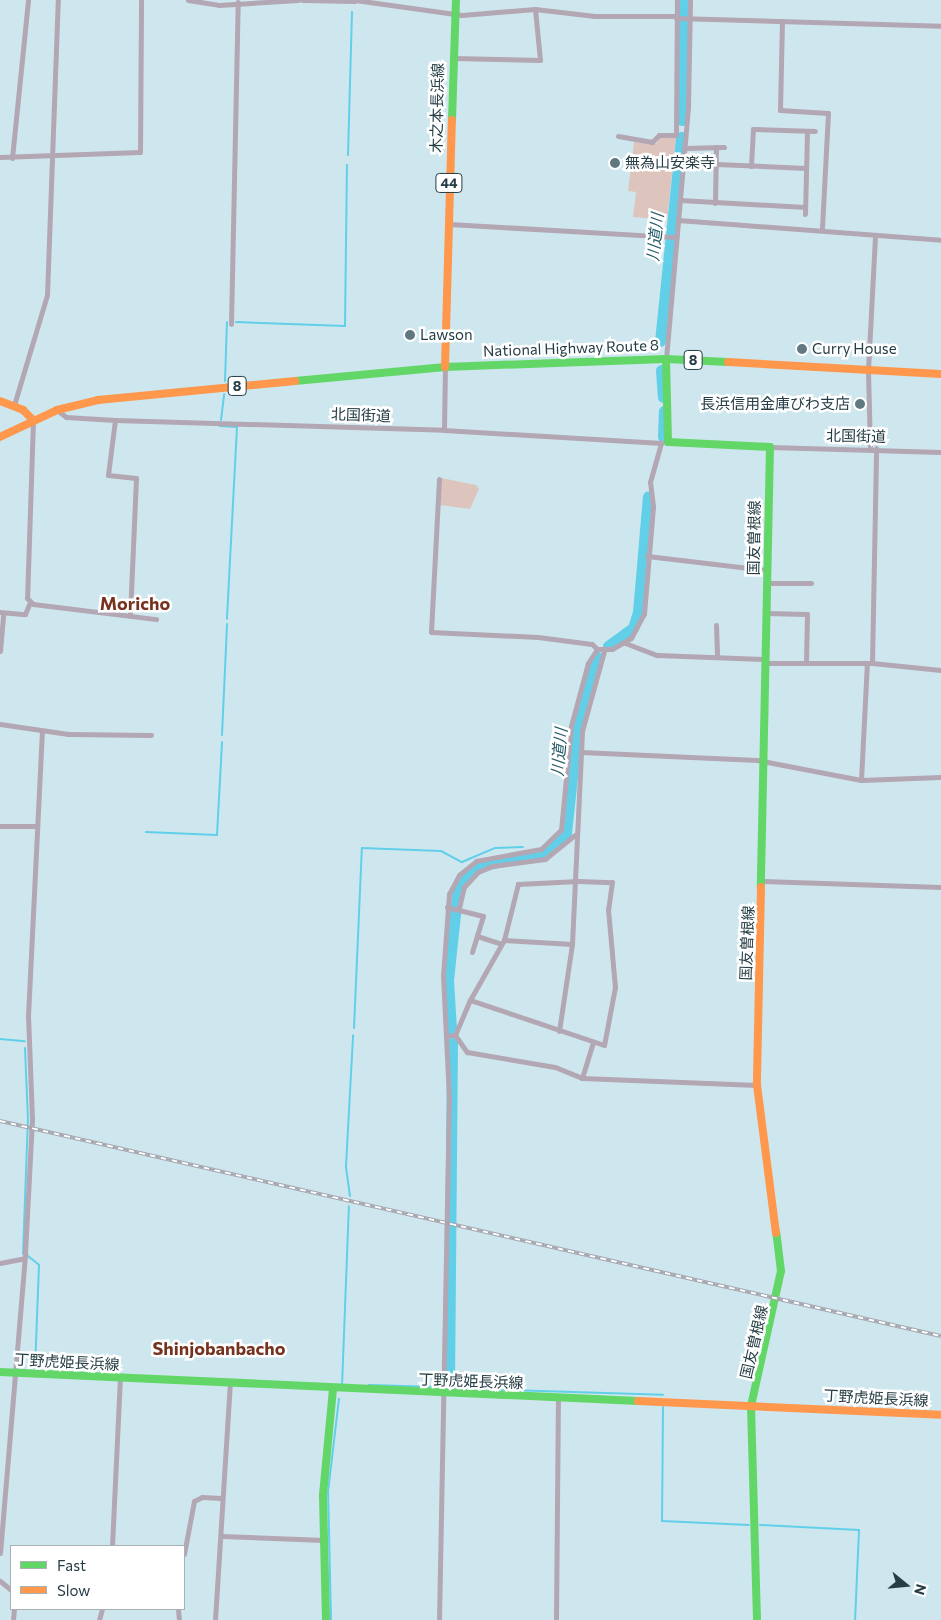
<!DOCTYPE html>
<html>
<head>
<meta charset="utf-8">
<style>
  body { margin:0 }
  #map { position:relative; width:941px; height:1620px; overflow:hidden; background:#cee7ef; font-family:Commissioner,"Noto Sans JP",sans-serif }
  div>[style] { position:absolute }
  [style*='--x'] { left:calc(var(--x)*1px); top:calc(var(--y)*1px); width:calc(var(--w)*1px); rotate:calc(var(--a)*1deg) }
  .green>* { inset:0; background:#ddc4bd }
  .stream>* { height:2px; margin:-1px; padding:0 1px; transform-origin:1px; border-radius:1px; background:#62cfe8 }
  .river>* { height:11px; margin:-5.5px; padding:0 5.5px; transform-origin:5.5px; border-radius:5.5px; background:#62cfe8 }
  .street>* { height:5px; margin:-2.5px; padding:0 2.5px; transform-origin:2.5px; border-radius:2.5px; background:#b3a7b4 }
  .fast>* { height:8px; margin:-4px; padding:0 4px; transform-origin:4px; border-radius:4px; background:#63d668 }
  .slow>* { height:8px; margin:-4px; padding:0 4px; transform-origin:4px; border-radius:4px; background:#ff974d }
  .rail>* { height:4px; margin-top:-2px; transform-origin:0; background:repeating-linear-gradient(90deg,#fff 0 5.5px,#a7a6ae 0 11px); box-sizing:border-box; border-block:1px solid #a7a6ae }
  .dots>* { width:14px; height:14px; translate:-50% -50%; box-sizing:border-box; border:2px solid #fff; border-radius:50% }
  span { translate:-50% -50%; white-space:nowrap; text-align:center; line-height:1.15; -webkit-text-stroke:5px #fff; paint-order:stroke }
  .shield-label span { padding:1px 4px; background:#fff; border:1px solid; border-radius:4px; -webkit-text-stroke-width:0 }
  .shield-label { font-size:14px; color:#253d44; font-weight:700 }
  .street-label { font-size:15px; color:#253d44 }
  .poi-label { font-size:15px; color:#253d44 }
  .left { translate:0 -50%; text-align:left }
  .right { translate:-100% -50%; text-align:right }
  .water-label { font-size:16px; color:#235b69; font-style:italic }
  .quarter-label { font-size:18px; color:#75321f; font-weight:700 }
  .legend { position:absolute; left:10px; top:1545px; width:175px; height:65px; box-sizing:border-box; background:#fff; border:1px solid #a8b1b4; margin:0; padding:6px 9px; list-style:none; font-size:15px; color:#253d44 }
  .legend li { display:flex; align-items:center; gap:10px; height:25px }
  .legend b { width:25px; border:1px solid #a8b1b4 }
  .north { position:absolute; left:881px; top:1560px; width:50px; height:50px; -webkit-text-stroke:4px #fff; paint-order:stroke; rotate:107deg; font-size:14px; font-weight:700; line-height:20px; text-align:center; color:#253d44 }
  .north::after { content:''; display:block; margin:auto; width:18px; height:22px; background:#253d44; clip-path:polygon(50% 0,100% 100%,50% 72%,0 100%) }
</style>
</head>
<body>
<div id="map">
  <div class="green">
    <i style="clip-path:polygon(660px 138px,676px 138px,667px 220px,633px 217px,636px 192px,628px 191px,634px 142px,656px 144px)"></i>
    <i style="clip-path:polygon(441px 478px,476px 485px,479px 489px,470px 509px,440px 505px)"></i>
  </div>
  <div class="stream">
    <i style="--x:348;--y:155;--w:143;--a:-88.4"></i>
    <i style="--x:236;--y:322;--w:109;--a:2.1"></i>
    <i style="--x:345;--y:326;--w:161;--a:-89.3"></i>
    <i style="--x:225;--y:381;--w:59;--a:-88.1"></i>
    <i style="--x:221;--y:420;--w:26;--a:-83"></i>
    <i style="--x:220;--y:426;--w:17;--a:3"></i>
    <i style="--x:237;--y:427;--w:192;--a:93"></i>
    <i style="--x:222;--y:735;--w:111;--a:-87.4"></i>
    <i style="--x:146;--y:832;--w:71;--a:2.4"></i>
    <i style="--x:217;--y:835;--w:93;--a:-86.9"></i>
    <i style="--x:354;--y:1028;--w:180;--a:-87.5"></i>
    <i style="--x:362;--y:848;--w:79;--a:2.2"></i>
    <i style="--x:441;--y:851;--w:24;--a:28"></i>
    <i style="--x:462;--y:862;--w:36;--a:-23"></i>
    <i style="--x:495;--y:848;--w:28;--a:-2"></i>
    <i style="--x:0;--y:1039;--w:25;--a:5"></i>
    <i style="--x:350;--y:1196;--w:30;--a:-98"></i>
    <i style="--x:346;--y:1166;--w:131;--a:-86.9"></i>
    <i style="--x:23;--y:1254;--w:134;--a:-87.9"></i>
    <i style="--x:28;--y:1120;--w:72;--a:-92.4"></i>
    <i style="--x:28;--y:1256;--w:14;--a:39"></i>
    <i style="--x:39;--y:1265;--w:103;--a:92.2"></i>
    <i style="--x:369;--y:1385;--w:69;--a:1.7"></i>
    <i style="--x:342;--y:1386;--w:180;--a:-87.8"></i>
    <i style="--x:445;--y:1388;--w:218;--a:1.8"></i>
    <i style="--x:663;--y:1407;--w:114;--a:90.5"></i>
    <i style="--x:662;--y:1521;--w:87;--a:2.6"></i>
    <i style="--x:760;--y:1525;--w:99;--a:2.9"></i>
    <i style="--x:859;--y:1530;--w:90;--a:92.5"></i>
    <i style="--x:331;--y:1620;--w:128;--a:-91.3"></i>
    <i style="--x:328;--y:1492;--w:94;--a:-83.3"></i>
  </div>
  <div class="river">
    <i style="--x:682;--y:120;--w:120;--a:-90"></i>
    <i style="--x:660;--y:341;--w:205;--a:-84.1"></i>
    <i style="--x:661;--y:370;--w:27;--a:86"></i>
    <i style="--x:663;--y:437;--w:26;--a:-88"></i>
    <i style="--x:608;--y:646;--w:31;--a:-36"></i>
    <i style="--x:633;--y:628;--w:17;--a:-73"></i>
    <i style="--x:638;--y:612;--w:116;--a:-85.1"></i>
    <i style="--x:451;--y:1029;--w:49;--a:-93.5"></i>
    <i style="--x:448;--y:980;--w:95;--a:-83.9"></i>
    <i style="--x:458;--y:886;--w:28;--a:-46"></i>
    <i style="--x:477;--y:866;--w:70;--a:-10.7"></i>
    <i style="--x:546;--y:853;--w:28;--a:-45"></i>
    <i style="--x:566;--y:833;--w:114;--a:-83.9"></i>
    <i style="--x:578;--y:720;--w:66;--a:-73.2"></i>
    <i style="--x:449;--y:1387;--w:344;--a:-89.5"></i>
  </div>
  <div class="street">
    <i style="--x:188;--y:0;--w:31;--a:9"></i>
    <i style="--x:219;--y:5;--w:79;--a:-3.6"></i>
    <i style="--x:302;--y:0;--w:53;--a:1.1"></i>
    <i style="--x:355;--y:0;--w:108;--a:8"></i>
    <i style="--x:462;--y:15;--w:73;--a:-4.7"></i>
    <i style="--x:535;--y:9;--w:60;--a:6.7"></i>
    <i style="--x:595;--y:16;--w:81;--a:0"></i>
    <i style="--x:676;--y:18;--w:265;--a:1.7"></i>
    <i style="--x:782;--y:21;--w:89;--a:91.3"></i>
    <i style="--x:780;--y:110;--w:48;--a:3.6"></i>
    <i style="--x:828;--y:113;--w:115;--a:93"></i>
    <i style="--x:452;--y:58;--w:88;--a:1.3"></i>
    <i style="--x:540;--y:60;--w:51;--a:-95.6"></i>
    <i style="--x:618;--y:136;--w:35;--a:10"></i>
    <i style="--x:652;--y:142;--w:10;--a:-45"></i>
    <i style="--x:659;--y:135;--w:17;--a:0"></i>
    <i style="--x:676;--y:135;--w:135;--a:-89.6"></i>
    <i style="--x:684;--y:148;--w:40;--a:-1.4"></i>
    <i style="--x:0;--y:157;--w:140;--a:-2"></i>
    <i style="--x:140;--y:152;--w:152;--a:-89.6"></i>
    <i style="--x:12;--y:158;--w:159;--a:-84.2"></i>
    <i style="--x:716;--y:164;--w:90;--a:2.5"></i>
    <i style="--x:751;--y:166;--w:37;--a:-87"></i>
    <i style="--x:753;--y:129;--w:62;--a:1.8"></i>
    <i style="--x:680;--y:200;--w:125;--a:3.2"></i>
    <i style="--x:715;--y:203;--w:56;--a:-89"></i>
    <i style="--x:805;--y:214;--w:83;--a:-88.6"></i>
    <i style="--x:678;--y:220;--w:264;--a:4.3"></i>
    <i style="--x:449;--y:224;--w:228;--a:3.3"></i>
    <i style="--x:231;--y:324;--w:322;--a:-88.8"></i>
    <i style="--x:666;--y:359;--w:254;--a:-85"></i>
    <i style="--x:688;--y:106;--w:106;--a:-88.9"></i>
    <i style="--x:14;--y:405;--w:115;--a:-73.3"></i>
    <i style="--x:47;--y:295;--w:295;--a:-87.9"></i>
    <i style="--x:57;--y:410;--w:11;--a:38"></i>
    <i style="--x:66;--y:417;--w:49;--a:3.5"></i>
    <i style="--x:115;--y:420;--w:329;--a:1.7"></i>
    <i style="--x:444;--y:430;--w:218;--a:3.4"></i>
    <i style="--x:33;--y:420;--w:178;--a:91.9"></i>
    <i style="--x:27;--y:598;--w:8;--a:45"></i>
    <i style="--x:33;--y:604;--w:124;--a:7"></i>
    <i style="--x:115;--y:420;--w:55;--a:97.3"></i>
    <i style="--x:108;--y:475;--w:28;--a:6"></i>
    <i style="--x:136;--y:478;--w:138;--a:92.5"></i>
    <i style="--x:444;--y:430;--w:63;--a:-89.1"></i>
    <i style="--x:770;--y:447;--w:171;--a:1.7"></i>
    <i style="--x:870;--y:448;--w:78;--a:-91.5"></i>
    <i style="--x:868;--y:370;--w:133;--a:-87"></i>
    <i style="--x:439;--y:479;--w:153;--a:93"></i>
    <i style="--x:431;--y:632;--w:107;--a:2.7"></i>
    <i style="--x:538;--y:637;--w:54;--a:7.4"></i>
    <i style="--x:592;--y:644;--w:7;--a:45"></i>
    <i style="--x:647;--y:556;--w:121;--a:6.7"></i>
    <i style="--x:767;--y:583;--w:44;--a:0"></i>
    <i style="--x:0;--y:612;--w:25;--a:5"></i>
    <i style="--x:25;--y:614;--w:13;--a:-67"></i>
    <i style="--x:766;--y:613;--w:41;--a:1.4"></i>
    <i style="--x:807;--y:614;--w:49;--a:91.2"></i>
    <i style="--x:716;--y:625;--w:32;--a:88"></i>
    <i style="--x:625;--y:643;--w:34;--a:21"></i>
    <i style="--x:657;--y:655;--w:106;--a:2.2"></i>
    <i style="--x:0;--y:651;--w:38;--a:-85"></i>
    <i style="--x:764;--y:663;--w:108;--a:0"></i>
    <i style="--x:872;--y:663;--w:215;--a:-88.9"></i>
    <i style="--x:872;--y:663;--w:69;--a:5.8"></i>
    <i style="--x:0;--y:724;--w:69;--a:8.4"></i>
    <i style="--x:68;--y:734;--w:83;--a:0.7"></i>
    <i style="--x:581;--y:752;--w:176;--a:2.6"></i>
    <i style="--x:757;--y:760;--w:106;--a:10.9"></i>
    <i style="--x:861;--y:780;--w:80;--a:-2.1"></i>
    <i style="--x:861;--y:780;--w:117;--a:-87.1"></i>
    <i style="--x:0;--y:826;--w:37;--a:0"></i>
    <i style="--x:578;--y:881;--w:34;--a:2"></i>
    <i style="--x:612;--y:882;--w:27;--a:98"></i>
    <i style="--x:608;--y:909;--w:78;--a:84.9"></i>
    <i style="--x:615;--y:987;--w:59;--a:100.7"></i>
    <i style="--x:604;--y:1045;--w:141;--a:-161.4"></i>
    <i style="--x:470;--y:1000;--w:69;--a:-60.5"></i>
    <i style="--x:504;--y:940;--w:58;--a:-76"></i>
    <i style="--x:518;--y:884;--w:60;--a:-2.9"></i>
    <i style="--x:763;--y:881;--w:178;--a:1.9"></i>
    <i style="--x:447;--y:907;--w:37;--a:14"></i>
    <i style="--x:483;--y:916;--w:21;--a:107"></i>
    <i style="--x:477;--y:936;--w:25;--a:18"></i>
    <i style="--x:459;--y:908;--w:22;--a:-77"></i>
    <i style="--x:464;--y:887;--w:21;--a:-47"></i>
    <i style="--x:478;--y:872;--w:15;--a:-23"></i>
    <i style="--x:492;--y:866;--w:53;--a:-7.5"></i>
    <i style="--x:545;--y:859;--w:38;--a:-39"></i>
    <i style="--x:504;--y:940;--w:68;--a:3.4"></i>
    <i style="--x:572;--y:944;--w:88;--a:98.5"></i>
    <i style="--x:572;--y:944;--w:213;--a:-87.3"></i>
    <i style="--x:582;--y:731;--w:83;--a:-74.6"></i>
    <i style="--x:472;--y:952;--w:17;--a:-73"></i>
    <i style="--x:455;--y:1035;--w:38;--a:-67"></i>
    <i style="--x:447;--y:1036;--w:8;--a:-7"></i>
    <i style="--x:455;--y:1035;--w:21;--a:55"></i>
    <i style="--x:467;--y:1052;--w:89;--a:9.7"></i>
    <i style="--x:555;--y:1067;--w:29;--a:22"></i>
    <i style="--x:582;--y:1078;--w:175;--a:2.3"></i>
    <i style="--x:582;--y:1078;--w:38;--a:-73"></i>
    <i style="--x:0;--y:1263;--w:25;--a:-11"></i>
    <i style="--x:221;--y:1536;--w:103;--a:2.2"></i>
    <i style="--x:112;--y:1546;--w:167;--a:-87.3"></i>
    <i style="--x:0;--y:1553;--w:301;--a:-85.2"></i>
    <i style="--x:25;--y:1253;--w:134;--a:-87"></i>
    <i style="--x:32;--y:1119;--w:103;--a:-92.2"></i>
    <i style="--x:28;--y:1016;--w:285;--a:-87.2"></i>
    <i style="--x:184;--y:1554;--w:54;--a:-79.3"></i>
    <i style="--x:194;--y:1501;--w:9;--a:-27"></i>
    <i style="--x:202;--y:1497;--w:19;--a:3"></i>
    <i style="--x:0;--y:1581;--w:14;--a:39"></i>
    <i style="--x:178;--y:1609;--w:11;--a:85"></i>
    <i style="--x:13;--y:1620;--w:11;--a:-85"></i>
    <i style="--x:99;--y:1620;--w:11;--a:-75"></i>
    <i style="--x:215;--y:1620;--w:236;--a:-86.4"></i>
    <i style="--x:439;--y:1620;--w:522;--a:-88.9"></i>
    <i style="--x:449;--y:1098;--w:122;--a:-92.8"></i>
    <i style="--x:443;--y:976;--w:82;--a:-85.8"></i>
    <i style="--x:449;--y:894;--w:21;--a:-62"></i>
    <i style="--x:459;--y:875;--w:22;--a:-39"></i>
    <i style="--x:476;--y:861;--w:66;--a:-10.5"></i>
    <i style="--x:541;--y:849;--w:28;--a:-44"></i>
    <i style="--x:561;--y:830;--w:104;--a:-84.5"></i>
    <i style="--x:571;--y:726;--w:65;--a:-74.9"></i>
    <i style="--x:588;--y:663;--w:17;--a:-57"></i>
    <i style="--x:597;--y:649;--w:15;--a:0"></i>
    <i style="--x:612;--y:649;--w:22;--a:-30"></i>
    <i style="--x:631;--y:638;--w:27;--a:-62"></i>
    <i style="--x:644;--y:614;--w:108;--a:-85.2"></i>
    <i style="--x:653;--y:506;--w:24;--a:-97"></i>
    <i style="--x:650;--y:482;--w:41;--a:-74.2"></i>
    <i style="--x:556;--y:1620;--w:222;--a:-89.5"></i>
  </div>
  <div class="fast">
    <i style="--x:452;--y:120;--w:120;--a:-88.1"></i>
    <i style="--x:666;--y:359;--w:83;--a:88.6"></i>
    <i style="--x:668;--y:442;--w:102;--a:2.8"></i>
    <i style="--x:770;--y:447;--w:440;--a:91.2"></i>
    <i style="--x:295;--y:381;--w:151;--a:-5.3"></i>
    <i style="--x:445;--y:367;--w:221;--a:-2.1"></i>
    <i style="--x:666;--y:359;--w:62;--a:2.8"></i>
    <i style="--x:0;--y:1372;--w:639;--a:2.6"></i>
    <i style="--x:326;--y:1620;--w:125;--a:-91.4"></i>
    <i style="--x:323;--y:1495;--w:105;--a:-84.6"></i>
    <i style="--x:757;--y:1620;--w:214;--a:-91.6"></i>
    <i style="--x:751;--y:1406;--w:138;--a:-77.5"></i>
    <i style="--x:781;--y:1271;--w:38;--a:-97"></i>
  </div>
  <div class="slow">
    <i style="--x:728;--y:362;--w:213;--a:3.2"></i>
    <i style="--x:445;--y:367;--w:247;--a:-88.4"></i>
    <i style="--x:0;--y:401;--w:25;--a:21"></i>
    <i style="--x:23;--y:410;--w:14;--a:45"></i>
    <i style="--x:0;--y:437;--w:63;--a:-25.3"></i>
    <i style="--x:57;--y:410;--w:42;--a:-13.7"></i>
    <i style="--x:98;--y:400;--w:198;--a:-5.5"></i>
    <i style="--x:761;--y:887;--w:198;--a:91.2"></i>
    <i style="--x:757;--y:1085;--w:149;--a:82.7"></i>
    <i style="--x:638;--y:1401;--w:303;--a:2.6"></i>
  </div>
  <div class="rail">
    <i style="--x:0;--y:1121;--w:965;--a:12.87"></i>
  </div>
  <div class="dots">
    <i style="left:615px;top:163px;background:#607880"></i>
    <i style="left:410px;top:335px;background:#607880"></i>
    <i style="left:802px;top:349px;background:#607880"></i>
    <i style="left:860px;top:404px;background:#607880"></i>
  </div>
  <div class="shield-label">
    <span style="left:449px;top:183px">44</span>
    <span style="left:693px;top:360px">8</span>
    <span style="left:237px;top:386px">8</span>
  </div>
  <div class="street-label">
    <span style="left:437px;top:108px;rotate:-89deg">木之本長浜線</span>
    <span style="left:571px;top:348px;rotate:-2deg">National Highway Route 8</span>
    <span style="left:361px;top:415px;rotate:2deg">北国街道</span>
    <span style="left:856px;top:436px;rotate:1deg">北国街道</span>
    <span style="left:754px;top:538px;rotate:-89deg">国友曽根線</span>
    <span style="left:747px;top:943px;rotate:-88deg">国友曽根線</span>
    <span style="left:754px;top:1342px;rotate:-77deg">国友曽根線</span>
    <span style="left:67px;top:1362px;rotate:3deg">丁野虎姫長浜線</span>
    <span style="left:471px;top:1381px;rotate:2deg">丁野虎姫長浜線</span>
    <span style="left:876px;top:1398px;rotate:3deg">丁野虎姫長浜線</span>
  </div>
  <div class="poi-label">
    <span class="left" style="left:625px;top:163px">無為山安楽寺</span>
    <span class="left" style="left:420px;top:335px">Lawson</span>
    <span class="left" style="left:812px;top:349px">Curry House</span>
    <span class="right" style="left:850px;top:404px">長浜信用金庫びわ支店</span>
  </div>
  <div class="water-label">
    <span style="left:655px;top:237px;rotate:-84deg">川道川</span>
    <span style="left:559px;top:752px;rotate:-85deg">川道川</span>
  </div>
  <div class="quarter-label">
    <span style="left:135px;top:603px">Moricho</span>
    <span style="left:219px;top:1348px">Shinjobanbacho</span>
  </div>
  <ul class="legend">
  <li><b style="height:6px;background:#63d668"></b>Fast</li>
  <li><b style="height:6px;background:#ff974d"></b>Slow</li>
  </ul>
  <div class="north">N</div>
</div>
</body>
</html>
